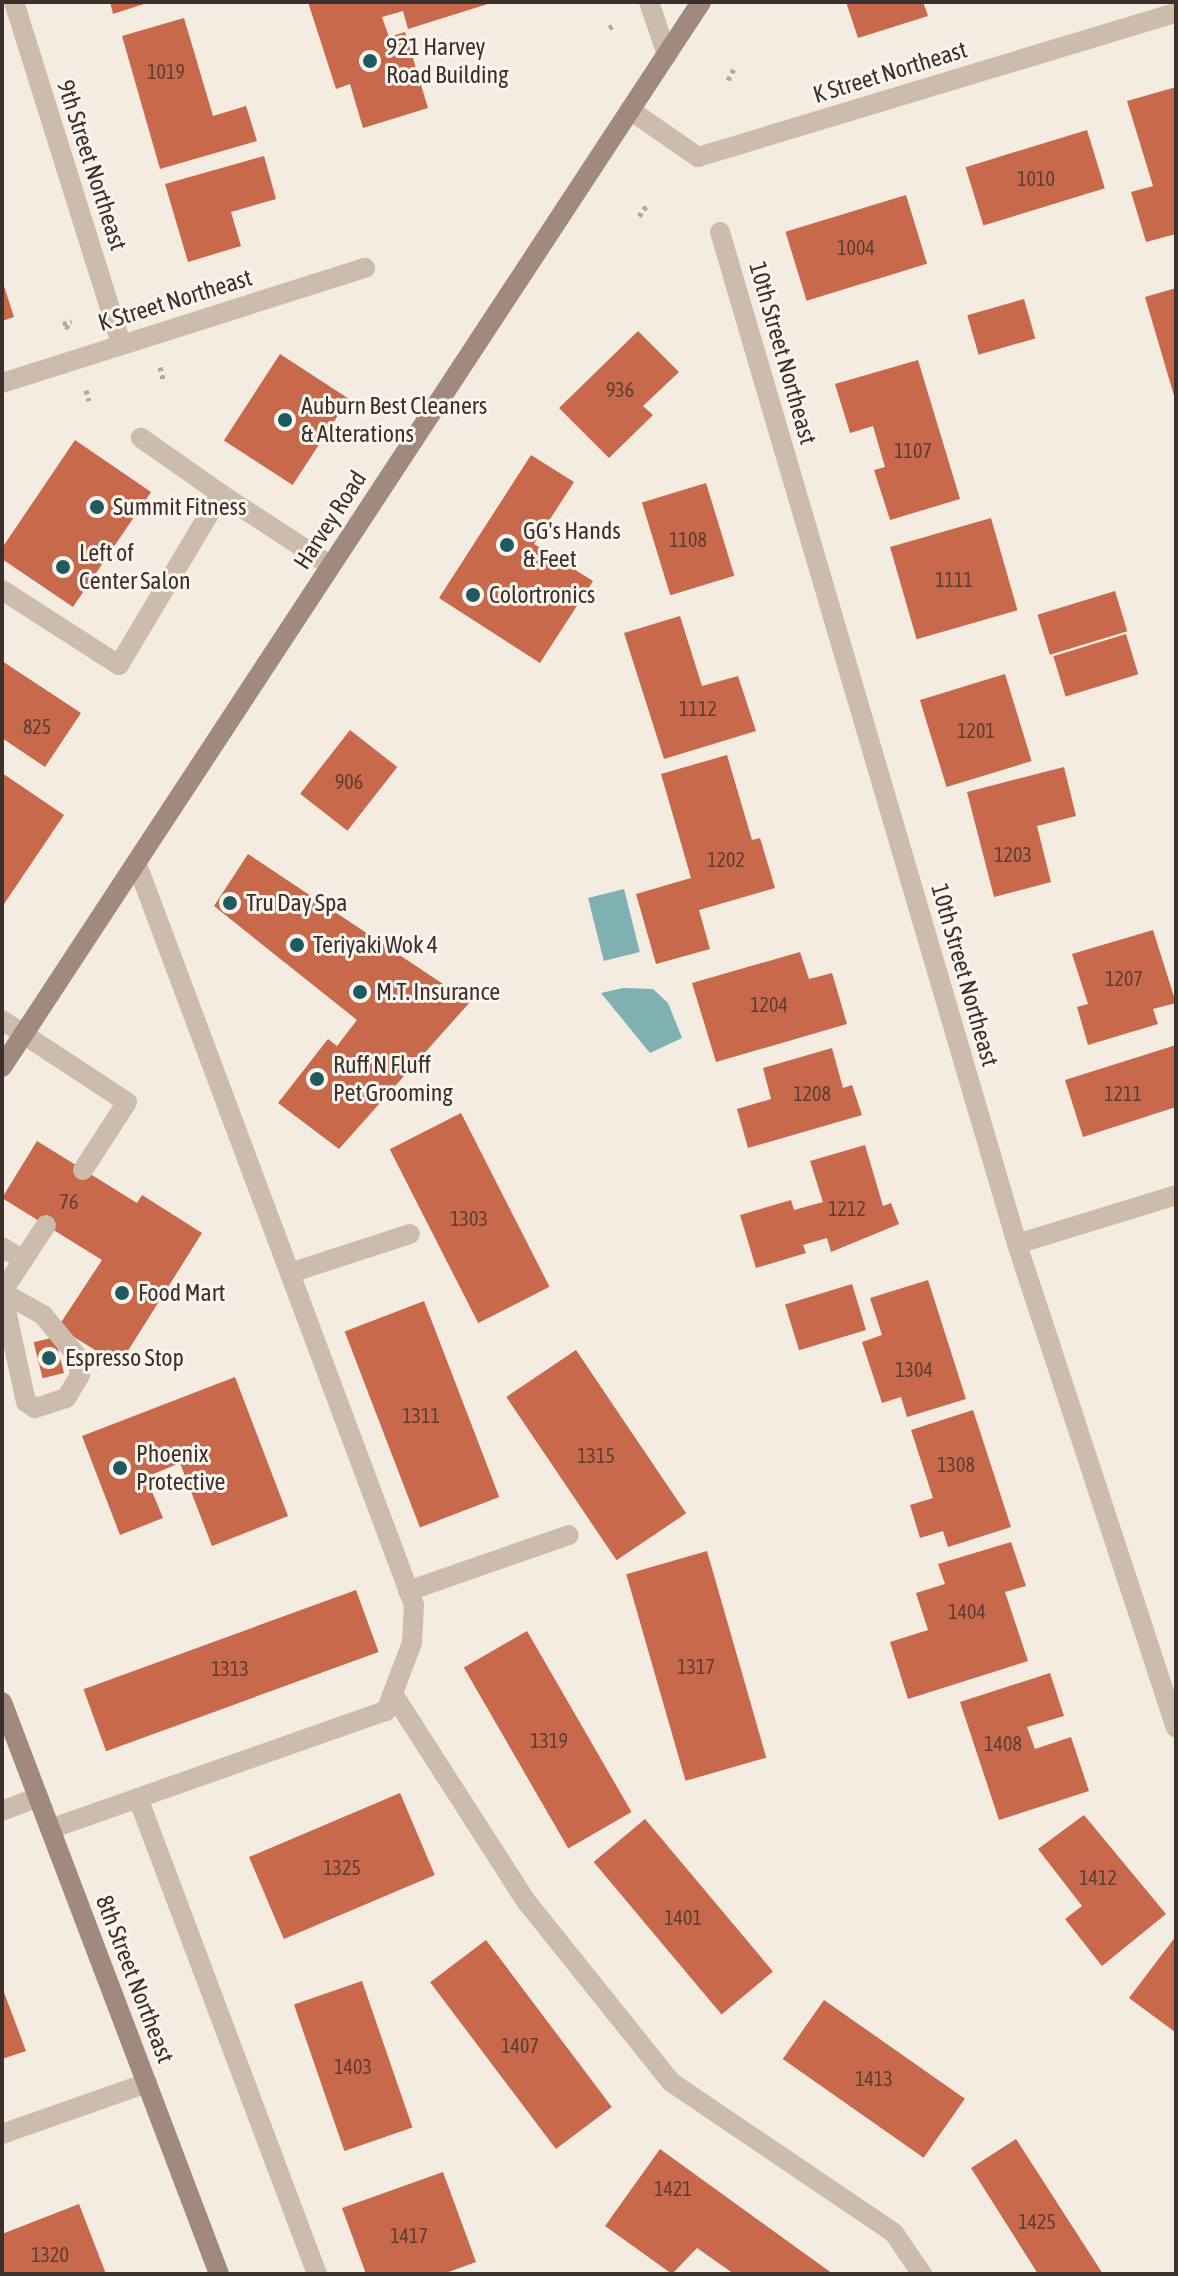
<!DOCTYPE html>
<html>
<head>
<meta charset="utf-8">
<style>
  body { margin:0 }
  #map { position:relative; width:1178px; height:2276px; overflow:hidden; background:#f4ebe1; font-family:"Asap Condensed",sans-serif }
  div>[style] { position:absolute }
  [style*='--x'] { left:calc(var(--x)*1px); top:calc(var(--y)*1px); width:calc(var(--w)*1px); rotate:calc(var(--a)*1deg) }
  .water>* { inset:0; background:#7fb0b2; transform-origin:0 0 }
  .building>* { inset:0; background:#c8694b; transform-origin:0 0 }
  .path>* { height:5px; margin-top:-2.5px; transform-origin:0; background:repeating-linear-gradient(90deg,#b9a596 0 4px,transparent 0 8px) }
  .service>* { height:20px; margin:-10px; padding:0 10px; transform-origin:10px; border-radius:10px; background:#cdbbac }
  .minor>* { height:20px; margin:-10px; padding:0 10px; transform-origin:10px; border-radius:10px; background:#cdbbac }
  .secondary>* { height:20px; margin:-10px; padding:0 10px; transform-origin:10px; border-radius:10px; background:#a18a7d }
  .dots>* { width:22px; height:22px; translate:-50% -50%; box-sizing:border-box; border:4px solid #fbf5ee; border-radius:50% }
  span { translate:-50% -50%; white-space:nowrap; text-align:center; line-height:1.15; -webkit-text-stroke:6px #fbf5ee; paint-order:stroke }
  .number-label { font-size:20px; color:#5e3e33 }
  .number-label span { -webkit-text-stroke-width:0 }
  .poi-label { font-size:24px; color:#3b302b }
  .left { translate:0 -50%; text-align:left }
  .street-label { font-size:24px; color:#3b302b }
  .frame { position:absolute; inset:0; border:4px solid #3b302b; pointer-events:none }
</style>
</head>
<body>
<div id="map">
  <div class="water">
    <i style="left:624px;top:889px;width:65px;height:37px;rotate:76deg"></i>
    <i style="clip-path:polygon(623px 988px,653px 989px,668px 1003px,682px 1038px,650px 1053px,601px 993px)"></i>
  </div>
  <div class="building">
    <i style="clip-path:polygon(110px 2px,147px 2px,147px 3px,113px 14px)"></i>
    <i style="clip-path:polygon(308px 2px,491px 2px,491px 3px,408px 29px,403px 11px,382px 17px,389px 37px,405px 32px,428px 108px,363px 128px,350px 84px,336px 89px)"></i>
    <i style="clip-path:polygon(846px 2px,923px 2px,928px 16px,858px 38px)"></i>
    <i style="clip-path:polygon(184px 18px,213px 116px,246px 106px,257px 141px,160px 169px,122px 36px)"></i>
    <i style="clip-path:polygon(1176px 87px,1176px 234px,1146px 242px,1131px 192px,1153px 186px,1127px 101px)"></i>
    <i style="left:1087px;top:130px;width:61px;height:127px;rotate:73deg"></i>
    <i style="clip-path:polygon(264px 156px,276px 199px,231px 212px,241px 246px,188px 262px,165px 184px)"></i>
    <i style="left:906px;top:195px;width:72px;height:126px;rotate:73deg"></i>
    <i style="clip-path:polygon(2px 280px,14px 317px,2px 321px)"></i>
    <i style="clip-path:polygon(1176px 288px,1176px 399px,1175px 399px,1145px 297px)"></i>
    <i style="left:1024px;top:299px;width:41px;height:59px;rotate:74deg"></i>
    <i style="clip-path:polygon(638px 331px,679px 372px,643px 406px,653px 415px,609px 458px,559px 408px)"></i>
    <i style="left:280px;top:354px;width:82px;height:103px;rotate:33deg"></i>
    <i style="clip-path:polygon(918px 360px,960px 499px,890px 520px,874px 470px,885px 467px,873px 426px,850px 433px,835px 384px)"></i>
    <i style="clip-path:polygon(75px 440px,151px 492px,73px 607px,2px 559px,2px 548px)"></i>
    <i style="clip-path:polygon(531px 455px,574px 482px,534px 544px,593px 581px,540px 663px,439px 598px)"></i>
    <i style="left:706px;top:483px;width:97px;height:67px;rotate:73deg"></i>
    <i style="left:991px;top:518px;width:96px;height:105px;rotate:74deg"></i>
    <i style="left:1115px;top:591px;width:42px;height:81px;rotate:73deg"></i>
    <i style="clip-path:polygon(680px 616px,702px 686px,738px 676px,756px 731px,664px 759px,624px 633px)"></i>
    <i style="left:1126px;top:634px;width:42px;height:76px;rotate:73deg"></i>
    <i style="clip-path:polygon(2px 661px,81px 713px,45px 767px,2px 738px)"></i>
    <i style="left:1005px;top:674px;width:91px;height:89px;rotate:73deg"></i>
    <i style="left:350px;top:730px;width:60px;height:81px;rotate:38deg"></i>
    <i style="clip-path:polygon(727px 755px,752px 840px,760px 838px,775px 888px,699px 910px,710px 949px,656px 964px,636px 894px,691px 878px,661px 774px)"></i>
    <i style="clip-path:polygon(1064px 767px,1076px 816px,1037px 826px,1051px 882px,994px 897px,967px 792px)"></i>
    <i style="clip-path:polygon(2px 773px,64px 815px,2px 907px)"></i>
    <i style="clip-path:polygon(248px 854px,470px 1002px,339px 1149px,278px 1103px,328px 1039px,337px 1046px,357px 1020px,214px 906px)"></i>
    <i style="clip-path:polygon(1153px 930px,1176px 1003px,1153px 1009px,1158px 1024px,1088px 1045px,1077px 1007px,1088px 1004px,1072px 954px)"></i>
    <i style="clip-path:polygon(800px 952px,809px 979px,832px 973px,847px 1024px,716px 1062px,692px 983px)"></i>
    <i style="clip-path:polygon(1176px 1045px,1176px 1107px,1083px 1137px,1065px 1080px)"></i>
    <i style="clip-path:polygon(832px 1048px,843px 1088px,852px 1085px,862px 1115px,748px 1148px,737px 1109px,771px 1099px,763px 1068px)"></i>
    <i style="left:461px;top:1113px;width:195px;height:80px;rotate:63deg"></i>
    <i style="clip-path:polygon(37px 1141px,137px 1203px,142px 1195px,202px 1233px,119px 1365px,58px 1327px,102px 1260px,2px 1198px)"></i>
    <i style="clip-path:polygon(865px 1145px,883px 1206px,891px 1203px,899px 1224px,831px 1252px,827px 1238px,803px 1245px,806px 1253px,756px 1268px,740px 1215px,791px 1200px,794px 1210px,823px 1202px,810px 1161px)"></i>
    <i style="clip-path:polygon(928px 1280px,966px 1399px,907px 1417px,901px 1397px,882px 1403px,862px 1342px,882px 1335px,870px 1298px)"></i>
    <i style="left:852px;top:1284px;width:48px;height:70px;rotate:73deg"></i>
    <i style="left:424px;top:1301px;width:210px;height:85px;rotate:69deg"></i>
    <i style="left:55px;top:1337px;width:37px;height:22px;rotate:76deg"></i>
    <i style="left:576px;top:1350px;width:197px;height:84px;rotate:56deg"></i>
    <i style="clip-path:polygon(235px 1377px,288px 1516px,212px 1546px,180px 1463px,146px 1477px,163px 1518px,120px 1535px,82px 1436px)"></i>
    <i style="clip-path:polygon(973px 1410px,1011px 1527px,948px 1547px,943px 1531px,920px 1538px,910px 1505px,933px 1498px,911px 1430px)"></i>
    <i style="clip-path:polygon(1011px 1542px,1026px 1586px,1005px 1592px,1028px 1661px,908px 1699px,890px 1642px,928px 1630px,916px 1593px,945px 1584px,938px 1564px)"></i>
    <i style="left:707px;top:1551px;width:215px;height:84px;rotate:74deg"></i>
    <i style="left:356px;top:1590px;width:66px;height:290px;rotate:70deg"></i>
    <i style="left:527px;top:1631px;width:209px;height:73px;rotate:60deg"></i>
    <i style="clip-path:polygon(1050px 1673px,1064px 1716px,1027px 1727px,1035px 1749px,1071px 1737px,1089px 1791px,999px 1820px,960px 1702px)"></i>
    <i style="left:400px;top:1793px;width:89px;height:164px;rotate:67deg"></i>
    <i style="clip-path:polygon(1084px 1815px,1166px 1914px,1102px 1966px,1065px 1919px,1082px 1906px,1038px 1849px)"></i>
    <i style="left:645px;top:1819px;width:199px;height:67px;rotate:50deg"></i>
    <i style="clip-path:polygon(1176px 1936px,1176px 2030px,1175px 2032px,1129px 1998px)"></i>
    <i style="left:486px;top:1940px;width:209px;height:70px;rotate:53deg"></i>
    <i style="left:362px;top:1981px;width:155px;height:72px;rotate:71deg"></i>
    <i style="clip-path:polygon(2px 1987px,26px 2051px,2px 2059px)"></i>
    <i style="left:824px;top:2000px;width:172px;height:72px;rotate:35deg"></i>
    <i style="clip-path:polygon(1016px 2139px,1103px 2274px,1038px 2274px,971px 2168px)"></i>
    <i style="clip-path:polygon(660px 2149px,833px 2274px,734px 2274px,697px 2248px,672px 2274px,605px 2226px)"></i>
    <i style="clip-path:polygon(443px 2172px,476px 2262px,443px 2274px,366px 2274px,342px 2208px)"></i>
    <i style="clip-path:polygon(79px 2204px,106px 2274px,2px 2274px,2px 2234px)"></i>
  </div>
  <div class="path">
    <i style="--x:609;--y:28;--w:6;--a:-31"></i>
    <i style="--x:728;--y:80;--w:15;--a:-62"></i>
    <i style="--x:639;--y:216;--w:14;--a:-54"></i>
    <i style="--x:69;--y:328;--w:7;--a:-146"></i>
    <i style="--x:63;--y:324;--w:9;--a:-18"></i>
    <i style="--x:160;--y:367;--w:12;--a:76"></i>
    <i style="--x:86;--y:390;--w:11;--a:75"></i>
  </div>
  <div class="service">
    <i style="--x:221;--y:494;--w:131;--a:33.2"></i>
    <i style="--x:2;--y:590;--w:139;--a:32.7"></i>
    <i style="--x:119;--y:665;--w:199;--a:-59.2"></i>
    <i style="--x:221;--y:494;--w:98;--a:-145"></i>
    <i style="--x:2;--y:1020;--w:149;--a:33.3"></i>
    <i style="--x:127;--y:1102;--w:81;--a:122.9"></i>
    <i style="--x:2;--y:1247;--w:25;--a:32"></i>
    <i style="--x:290;--y:1273;--w:126;--a:-18"></i>
    <i style="--x:2;--y:1292;--w:47;--a:29.3"></i>
    <i style="--x:43;--y:1315;--w:53;--a:50.3"></i>
    <i style="--x:77;--y:1356;--w:19;--a:81"></i>
    <i style="--x:80;--y:1375;--w:27;--a:121"></i>
    <i style="--x:66;--y:1398;--w:33;--a:162"></i>
    <i style="--x:35;--y:1408;--w:11;--a:-146"></i>
    <i style="--x:26;--y:1402;--w:113;--a:-102.3"></i>
    <i style="--x:2;--y:1292;--w:80;--a:-56.7"></i>
    <i style="--x:408;--y:1591;--w:170;--a:-19.2"></i>
    <i style="--x:393;--y:1694;--w:246;--a:57.3"></i>
    <i style="--x:526;--y:1901;--w:232;--a:51.3"></i>
    <i style="--x:671;--y:2082;--w:269;--a:34.1"></i>
    <i style="--x:894;--y:2233;--w:50;--a:55.7"></i>
    <i style="--x:138;--y:1798;--w:509;--a:69.39"></i>
    <i style="--x:2;--y:1811;--w:39;--a:-21"></i>
    <i style="--x:50;--y:1829;--w:356;--a:-19.4"></i>
    <i style="--x:386;--y:1711;--w:73;--a:-69.1"></i>
    <i style="--x:412;--y:1643;--w:38;--a:-87"></i>
    <i style="--x:414;--y:1605;--w:793;--a:-110.51"></i>
    <i style="--x:2;--y:2134;--w:154;--a:-19.4"></i>
  </div>
  <div class="minor">
    <i style="--x:14;--y:2;--w:358;--a:72.6"></i>
    <i style="--x:649;--y:2;--w:56;--a:71.2"></i>
    <i style="--x:630;--y:110;--w:83;--a:34.7"></i>
    <i style="--x:698;--y:157;--w:499;--a:-16.8"></i>
    <i style="--x:720;--y:232;--w:1055;--a:73.64"></i>
    <i style="--x:1017;--y:1244;--w:509;--a:71.81"></i>
    <i style="--x:2;--y:383;--w:381;--a:-17.6"></i>
    <i style="--x:1017;--y:1244;--w:166;--a:-17.1"></i>
  </div>
  <div class="secondary">
    <i style="--x:2;--y:1067;--w:1274;--a:-56.72"></i>
    <i style="--x:2;--y:1702;--w:612;--a:69.22"></i>
  </div>
  <div class="dots">
    <i style="left:370px;top:61px;background:#1f5a5e"></i>
    <i style="left:285px;top:420px;background:#1f5a5e"></i>
    <i style="left:97px;top:507px;background:#1f5a5e"></i>
    <i style="left:507px;top:545px;background:#1f5a5e"></i>
    <i style="left:63px;top:567px;background:#1f5a5e"></i>
    <i style="left:473px;top:595px;background:#1f5a5e"></i>
    <i style="left:230px;top:903px;background:#1f5a5e"></i>
    <i style="left:297px;top:945px;background:#1f5a5e"></i>
    <i style="left:360px;top:992px;background:#1f5a5e"></i>
    <i style="left:317px;top:1079px;background:#1f5a5e"></i>
    <i style="left:122px;top:1293px;background:#1f5a5e"></i>
    <i style="left:49px;top:1358px;background:#1f5a5e"></i>
    <i style="left:120px;top:1468px;background:#1f5a5e"></i>
  </div>
  <div class="number-label">
    <span style="left:166px;top:71px">1019</span>
    <span style="left:1036px;top:178px">1010</span>
    <span style="left:856px;top:247px">1004</span>
    <span style="left:620px;top:389px">936</span>
    <span style="left:913px;top:450px">1107</span>
    <span style="left:688px;top:539px">1108</span>
    <span style="left:954px;top:579px">1111</span>
    <span style="left:698px;top:708px">1112</span>
    <span style="left:37px;top:726px">825</span>
    <span style="left:976px;top:730px">1201</span>
    <span style="left:349px;top:781px">906</span>
    <span style="left:1013px;top:854px">1203</span>
    <span style="left:726px;top:859px">1202</span>
    <span style="left:1124px;top:978px">1207</span>
    <span style="left:769px;top:1004px">1204</span>
    <span style="left:812px;top:1093px">1208</span>
    <span style="left:1123px;top:1093px">1211</span>
    <span style="left:69px;top:1201px">76</span>
    <span style="left:847px;top:1208px">1212</span>
    <span style="left:469px;top:1218px">1303</span>
    <span style="left:914px;top:1369px">1304</span>
    <span style="left:421px;top:1415px">1311</span>
    <span style="left:596px;top:1455px">1315</span>
    <span style="left:956px;top:1464px">1308</span>
    <span style="left:967px;top:1611px">1404</span>
    <span style="left:696px;top:1666px">1317</span>
    <span style="left:230px;top:1668px">1313</span>
    <span style="left:549px;top:1740px">1319</span>
    <span style="left:1003px;top:1743px">1408</span>
    <span style="left:342px;top:1867px">1325</span>
    <span style="left:1098px;top:1877px">1412</span>
    <span style="left:683px;top:1917px">1401</span>
    <span style="left:520px;top:2045px">1407</span>
    <span style="left:353px;top:2066px">1403</span>
    <span style="left:874px;top:2078px">1413</span>
    <span style="left:673px;top:2188px">1421</span>
    <span style="left:1037px;top:2221px">1425</span>
    <span style="left:409px;top:2235px">1417</span>
    <span style="left:50px;top:2254px">1320</span>
  </div>
  <div class="poi-label">
    <span class="left" style="left:386px;top:61px">921 Harvey<br>Road Building</span>
    <span class="left" style="left:301px;top:420px">Auburn Best Cleaners<br>&amp; Alterations</span>
    <span class="left" style="left:113px;top:507px">Summit Fitness</span>
    <span class="left" style="left:523px;top:545px">GG's Hands<br>&amp; Feet</span>
    <span class="left" style="left:79px;top:567px">Left of<br>Center Salon</span>
    <span class="left" style="left:489px;top:595px">Colortronics</span>
    <span class="left" style="left:246px;top:903px">Tru Day Spa</span>
    <span class="left" style="left:313px;top:945px">Teriyaki Wok 4</span>
    <span class="left" style="left:376px;top:992px">M.T. Insurance</span>
    <span class="left" style="left:333px;top:1079px">Ruff N Fluff<br>Pet Grooming</span>
    <span class="left" style="left:138px;top:1293px">Food Mart</span>
    <span class="left" style="left:65px;top:1358px">Espresso Stop</span>
    <span class="left" style="left:136px;top:1468px">Phoenix<br>Protective</span>
  </div>
  <div class="street-label">
    <span style="left:890px;top:72px;rotate:-17deg">K Street Northeast</span>
    <span style="left:92px;top:165px;rotate:72deg">9th Street Northeast</span>
    <span style="left:175px;top:300px;rotate:-17deg">K Street Northeast</span>
    <span style="left:783px;top:353px;rotate:74deg">10th Street Northeast</span>
    <span style="left:330px;top:520px;rotate:-57deg">Harvey Road</span>
    <span style="left:965px;top:975px;rotate:74deg">10th Street Northeast</span>
    <span style="left:135px;top:1979px;rotate:69deg">8th Street Northeast</span>
  </div>
  <div class="frame"></div>
</div>
</body>
</html>
